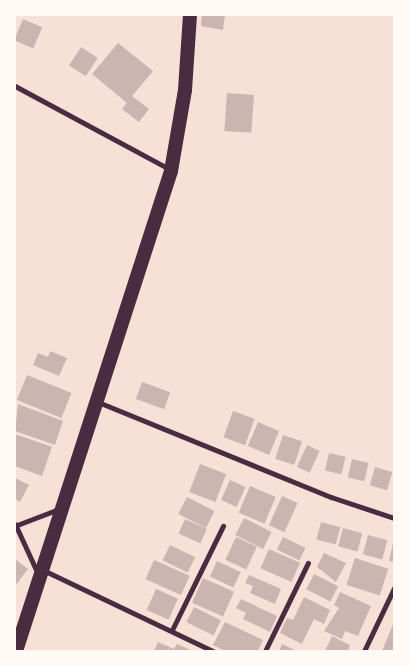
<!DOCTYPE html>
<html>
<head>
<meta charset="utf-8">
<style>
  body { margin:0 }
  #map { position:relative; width:409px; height:666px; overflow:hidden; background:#f7e1d7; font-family:Rubik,sans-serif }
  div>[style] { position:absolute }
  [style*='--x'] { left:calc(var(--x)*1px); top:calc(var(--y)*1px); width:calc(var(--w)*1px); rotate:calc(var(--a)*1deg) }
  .building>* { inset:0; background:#ccb4b1; transform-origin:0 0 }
  .minor>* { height:5px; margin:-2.5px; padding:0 2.5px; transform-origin:2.5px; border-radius:2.5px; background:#4a2c40 }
  .trunk>* { height:14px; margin:-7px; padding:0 7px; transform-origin:7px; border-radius:7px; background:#4a2c40 }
  span { translate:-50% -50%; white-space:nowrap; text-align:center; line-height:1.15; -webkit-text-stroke:4.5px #fffaf5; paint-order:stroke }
  .frame { position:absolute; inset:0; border:16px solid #fffaf5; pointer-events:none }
</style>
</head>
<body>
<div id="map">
  <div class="building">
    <i style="clip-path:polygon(202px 15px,225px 15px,223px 30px,201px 26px)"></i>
    <i style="left:23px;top:19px;width:21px;height:23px;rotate:23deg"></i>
    <i style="clip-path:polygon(118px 43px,153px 71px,132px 96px,149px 109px,139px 122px,122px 109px,127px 103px,92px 74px)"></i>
    <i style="left:81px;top:47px;width:20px;height:22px;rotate:33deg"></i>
    <i style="left:227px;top:93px;width:27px;height:38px;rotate:4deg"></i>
    <i style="clip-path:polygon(50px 351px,67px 358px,59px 376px,33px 365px,38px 353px,48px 357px)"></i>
    <i style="left:27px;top:375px;width:48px;height:27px;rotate:22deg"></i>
    <i style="left:142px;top:382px;width:30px;height:18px;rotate:20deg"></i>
    <i style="clip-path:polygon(18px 404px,63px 421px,55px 445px,15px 431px)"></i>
    <i style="left:233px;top:411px;width:23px;height:28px;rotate:20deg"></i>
    <i style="left:258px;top:422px;width:23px;height:26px;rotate:23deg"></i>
    <i style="clip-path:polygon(15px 434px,52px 447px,42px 476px,15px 466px)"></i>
    <i style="left:283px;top:435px;width:20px;height:25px;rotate:18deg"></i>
    <i style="left:307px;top:445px;width:14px;height:24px;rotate:25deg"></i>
    <i style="left:329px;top:453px;width:17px;height:18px;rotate:13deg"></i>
    <i style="left:352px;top:459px;width:17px;height:19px;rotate:13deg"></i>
    <i style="left:200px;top:464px;width:28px;height:30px;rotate:21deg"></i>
    <i style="left:375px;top:467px;width:18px;height:19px;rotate:16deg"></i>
    <i style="clip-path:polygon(15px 478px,29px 485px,20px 502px,15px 499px)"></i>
    <i style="left:230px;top:480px;width:17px;height:22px;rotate:24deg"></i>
    <i style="left:250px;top:486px;width:28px;height:29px;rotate:23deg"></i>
    <i style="left:282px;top:496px;width:17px;height:32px;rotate:24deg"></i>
    <i style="left:187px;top:497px;width:31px;height:19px;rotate:27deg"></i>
    <i style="left:244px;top:518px;width:31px;height:19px;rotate:27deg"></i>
    <i style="left:185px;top:519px;width:24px;height:16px;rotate:24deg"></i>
    <i style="left:321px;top:522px;width:20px;height:18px;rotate:15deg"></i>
    <i style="left:343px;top:528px;width:20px;height:19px;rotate:15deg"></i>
    <i style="left:368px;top:535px;width:20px;height:20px;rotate:15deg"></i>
    <i style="left:236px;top:537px;width:23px;height:25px;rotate:25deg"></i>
    <i style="left:283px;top:537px;width:25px;height:14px;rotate:26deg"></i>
    <i style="clip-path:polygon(393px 543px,394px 543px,394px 562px,389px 561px)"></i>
    <i style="left:170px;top:545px;width:28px;height:17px;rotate:26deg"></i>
    <i style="left:269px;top:549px;width:34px;height:21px;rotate:24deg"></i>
    <i style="clip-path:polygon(324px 553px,346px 563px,336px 582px,317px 567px)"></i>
    <i style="left:355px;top:558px;width:35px;height:28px;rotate:18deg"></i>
    <i style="clip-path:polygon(15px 559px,28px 569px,15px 586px)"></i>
    <i style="left:154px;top:560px;width:39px;height:21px;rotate:24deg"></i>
    <i style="left:217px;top:561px;width:26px;height:17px;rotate:25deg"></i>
    <i style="left:314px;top:574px;width:27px;height:17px;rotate:27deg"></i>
    <i style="clip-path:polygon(249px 575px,281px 589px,275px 604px,250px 593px,253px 586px,245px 583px)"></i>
    <i style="left:203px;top:578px;width:34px;height:27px;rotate:24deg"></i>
    <i style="left:156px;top:589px;width:24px;height:23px;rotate:24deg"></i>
    <i style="clip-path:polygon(340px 592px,371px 606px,358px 636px,345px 631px,342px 639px,324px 631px,339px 608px,334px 605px)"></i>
    <i style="clip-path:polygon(304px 597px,330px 610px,324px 624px,314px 619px,302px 644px,280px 633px,287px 618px,293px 620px)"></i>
    <i style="clip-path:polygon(241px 599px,277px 616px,270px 632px,243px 619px,246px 613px,236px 608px)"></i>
    <i style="left:194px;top:607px;width:30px;height:17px;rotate:26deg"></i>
    <i style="clip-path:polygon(225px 622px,263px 640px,258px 651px,225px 651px,213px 645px)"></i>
    <i style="clip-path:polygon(394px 622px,394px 651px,382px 651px,387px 639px)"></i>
    <i style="clip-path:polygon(332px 636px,350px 645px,348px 651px,325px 651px)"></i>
    <i style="clip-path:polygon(158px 642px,174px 649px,177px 644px,193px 651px,154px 651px)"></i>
    <i style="clip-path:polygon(282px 644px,297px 651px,279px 651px)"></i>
  </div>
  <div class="minor">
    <i style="--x:15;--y:86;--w:177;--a:28.3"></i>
    <i style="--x:98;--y:402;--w:252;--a:22.2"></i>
    <i style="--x:331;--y:497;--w:66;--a:18.4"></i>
    <i style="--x:15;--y:524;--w:55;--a:65.3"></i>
    <i style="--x:17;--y:525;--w:45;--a:-20.9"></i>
    <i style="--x:43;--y:570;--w:188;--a:25.5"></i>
    <i style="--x:172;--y:630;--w:116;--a:-63.9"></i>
    <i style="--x:265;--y:651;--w:98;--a:-64"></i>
    <i style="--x:364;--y:651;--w:70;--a:-64.5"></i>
  </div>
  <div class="trunk">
    <i style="--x:16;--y:651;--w:504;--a:-72.1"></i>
    <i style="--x:171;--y:171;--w:82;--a:-80.2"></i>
    <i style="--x:185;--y:90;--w:75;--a:-86.2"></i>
  </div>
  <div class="frame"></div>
</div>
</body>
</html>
